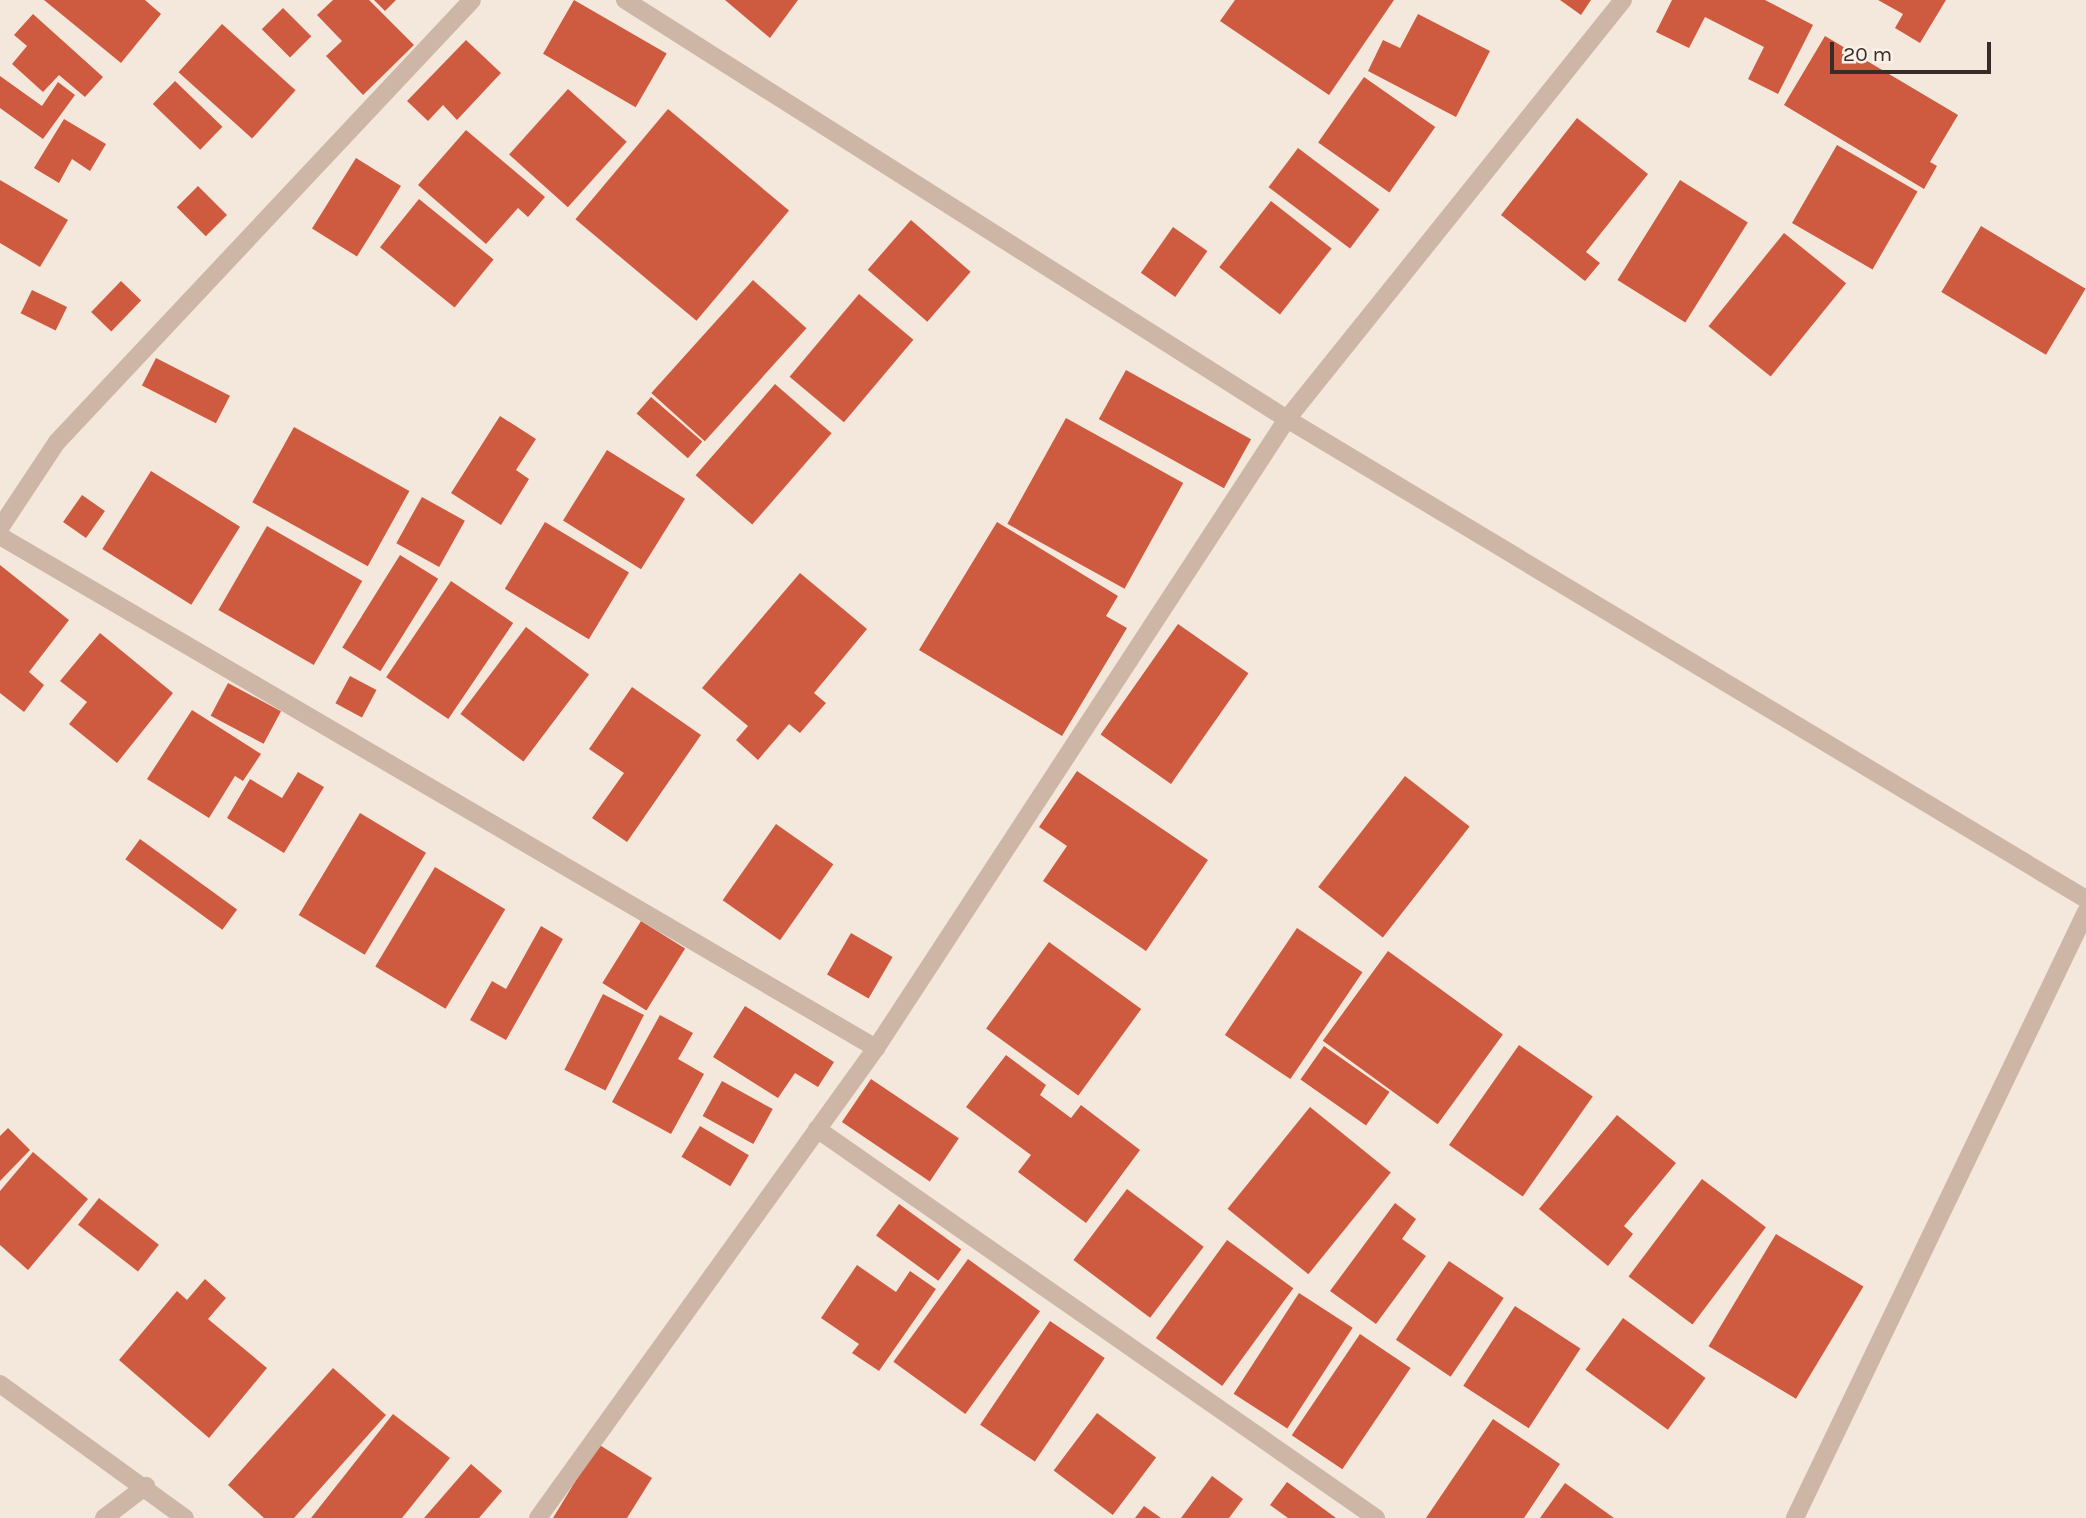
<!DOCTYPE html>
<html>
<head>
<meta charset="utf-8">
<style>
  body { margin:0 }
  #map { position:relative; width:2086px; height:1518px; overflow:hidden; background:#f4e7db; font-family:Karla,sans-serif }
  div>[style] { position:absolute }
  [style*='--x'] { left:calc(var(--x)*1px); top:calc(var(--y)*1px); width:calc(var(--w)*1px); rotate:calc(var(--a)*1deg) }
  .building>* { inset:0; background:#ce5b3f; transform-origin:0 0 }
  .minor>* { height:18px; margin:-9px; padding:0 9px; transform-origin:9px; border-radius:9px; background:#cdb6a6 }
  span { translate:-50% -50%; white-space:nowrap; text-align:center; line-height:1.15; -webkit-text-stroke:6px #fbf1e8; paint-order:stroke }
  .scale { position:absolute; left:1830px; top:42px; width:161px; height:32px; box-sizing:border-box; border:4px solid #382c28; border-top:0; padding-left:9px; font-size:21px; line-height:24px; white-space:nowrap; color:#382c28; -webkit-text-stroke:5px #fbf1e8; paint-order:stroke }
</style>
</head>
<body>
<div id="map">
  <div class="building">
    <i style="clip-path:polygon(44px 0,145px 0,161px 14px,121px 63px)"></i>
    <i style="clip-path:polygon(333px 0,369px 0,414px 45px,363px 95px,326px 56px,342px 41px,317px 15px)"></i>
    <i style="clip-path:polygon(374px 0,396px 0,385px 11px)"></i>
    <i style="left:574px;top:0;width:107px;height:62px;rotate:30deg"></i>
    <i style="clip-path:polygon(725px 0,798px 0,770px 38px)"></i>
    <i style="clip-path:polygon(1235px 0,1394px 0,1329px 95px,1220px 21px)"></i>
    <i style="clip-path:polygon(1560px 0,1591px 0,1581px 15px)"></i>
    <i style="clip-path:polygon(1672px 0,1765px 0,1813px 25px,1778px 94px,1748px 79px,1764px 47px,1705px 17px,1689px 48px,1656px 32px)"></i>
    <i style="clip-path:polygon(1878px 0,1946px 0,1920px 43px,1895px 28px,1903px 14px)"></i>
    <i style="left:283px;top:8px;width:40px;height:30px;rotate:45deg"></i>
    <i style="clip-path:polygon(33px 14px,103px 77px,85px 97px,59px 75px,43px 92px,12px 64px,27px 46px,14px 35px)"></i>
    <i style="clip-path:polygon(1418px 14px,1490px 51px,1456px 117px,1368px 71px,1383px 40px,1400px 48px)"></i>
    <i style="left:222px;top:24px;width:99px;height:65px;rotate:42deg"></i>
    <i style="clip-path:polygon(1825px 36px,1958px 115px,1930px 162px,1937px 166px,1924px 189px,1784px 105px)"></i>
    <i style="clip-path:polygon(466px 40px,501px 73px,457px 120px,443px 105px,428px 121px,407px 101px)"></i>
    <i style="clip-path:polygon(0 76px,42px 106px,58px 82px,75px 95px,43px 139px,0 108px)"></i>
    <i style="left:1364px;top:77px;width:87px;height:80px;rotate:35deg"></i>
    <i style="left:175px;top:81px;width:66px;height:32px;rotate:44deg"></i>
    <i style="left:568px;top:89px;width:79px;height:88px;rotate:42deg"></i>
    <i style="left:668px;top:109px;width:158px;height:144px;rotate:40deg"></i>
    <i style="clip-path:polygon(1577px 118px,1648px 174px,1586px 252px,1600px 263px,1585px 281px,1501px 215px)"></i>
    <i style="clip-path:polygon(64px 119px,106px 144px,90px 171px,72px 159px,59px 183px,34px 168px)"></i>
    <i style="clip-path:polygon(466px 130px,545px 197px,528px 217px,518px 208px,486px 244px,418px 185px)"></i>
    <i style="left:1837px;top:145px;width:93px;height:90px;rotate:30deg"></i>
    <i style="left:1298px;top:148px;width:102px;height:49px;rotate:37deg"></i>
    <i style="left:356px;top:158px;width:53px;height:83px;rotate:32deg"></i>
    <i style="clip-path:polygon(0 180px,68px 220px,40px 267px,0 243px)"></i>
    <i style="left:1680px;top:180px;width:80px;height:118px;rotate:32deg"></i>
    <i style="left:198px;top:186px;width:41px;height:30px;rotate:45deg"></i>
    <i style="left:419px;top:199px;width:96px;height:62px;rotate:39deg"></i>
    <i style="left:1271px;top:201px;width:77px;height:84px;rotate:38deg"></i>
    <i style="left:911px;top:220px;width:79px;height:66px;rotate:41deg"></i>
    <i style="left:1981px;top:226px;width:122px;height:77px;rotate:31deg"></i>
    <i style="left:1173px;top:227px;width:42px;height:56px;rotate:35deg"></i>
    <i style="left:1784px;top:233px;width:80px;height:120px;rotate:39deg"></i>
    <i style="left:753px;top:280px;width:72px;height:152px;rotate:42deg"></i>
    <i style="left:121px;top:281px;width:28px;height:43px;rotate:44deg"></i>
    <i style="left:32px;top:290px;width:39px;height:26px;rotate:26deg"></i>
    <i style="left:859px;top:294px;width:71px;height:108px;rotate:40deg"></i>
    <i style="left:156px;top:358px;width:83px;height:31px;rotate:27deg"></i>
    <i style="left:1126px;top:370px;width:143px;height:56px;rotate:29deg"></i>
    <i style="left:775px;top:384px;width:75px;height:121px;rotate:41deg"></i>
    <i style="left:651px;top:397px;width:68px;height:22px;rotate:41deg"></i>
    <i style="clip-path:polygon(500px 416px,536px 439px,516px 470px,529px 479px,501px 525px,451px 493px)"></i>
    <i style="left:1066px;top:418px;width:134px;height:121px;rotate:29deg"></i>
    <i style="left:294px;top:427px;width:132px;height:86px;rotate:29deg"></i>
    <i style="left:607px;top:450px;width:92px;height:83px;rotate:32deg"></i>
    <i style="left:151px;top:471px;width:105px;height:92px;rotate:32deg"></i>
    <i style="left:82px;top:495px;width:28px;height:33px;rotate:35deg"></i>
    <i style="left:422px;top:497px;width:49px;height:53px;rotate:29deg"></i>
    <i style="left:545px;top:522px;width:98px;height:78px;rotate:31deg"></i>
    <i style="clip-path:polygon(997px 522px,1118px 596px,1106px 616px,1127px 628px,1062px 736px,919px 650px)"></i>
    <i style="left:267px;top:526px;width:110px;height:97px;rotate:30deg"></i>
    <i style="left:400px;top:555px;width:45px;height:109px;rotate:32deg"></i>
    <i style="clip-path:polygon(0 565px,69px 620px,29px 672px,44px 685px,24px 712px,0 693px)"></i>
    <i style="clip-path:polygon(800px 573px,867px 629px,814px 693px,826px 703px,800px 733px,789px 724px,758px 760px,736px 740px,748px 726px,702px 688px)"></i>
    <i style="left:451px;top:581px;width:75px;height:116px;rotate:34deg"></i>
    <i style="left:1178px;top:624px;width:86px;height:135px;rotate:35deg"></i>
    <i style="left:526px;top:627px;width:79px;height:109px;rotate:37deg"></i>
    <i style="clip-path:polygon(100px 633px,173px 693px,117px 763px,69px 724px,87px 702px,60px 681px)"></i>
    <i style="left:350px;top:676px;width:30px;height:31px;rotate:28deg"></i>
    <i style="left:228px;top:683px;width:60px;height:37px;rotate:28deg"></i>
    <i style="clip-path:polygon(632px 687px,701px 735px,627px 842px,592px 818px,624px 773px,589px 749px)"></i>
    <i style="clip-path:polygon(192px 710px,261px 754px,243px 781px,235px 776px,209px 818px,147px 779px)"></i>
    <i style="clip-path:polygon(1077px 771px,1208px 860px,1146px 951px,1043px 881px,1067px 846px,1039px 827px)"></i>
    <i style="clip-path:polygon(298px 772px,324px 787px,284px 853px,227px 818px,250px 779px,282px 798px)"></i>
    <i style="left:1405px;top:776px;width:82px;height:141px;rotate:38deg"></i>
    <i style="left:360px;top:813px;width:77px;height:119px;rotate:31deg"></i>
    <i style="left:776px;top:824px;width:70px;height:93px;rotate:35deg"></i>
    <i style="left:140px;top:839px;width:120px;height:25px;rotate:36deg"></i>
    <i style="left:435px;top:867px;width:82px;height:116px;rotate:31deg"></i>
    <i style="left:641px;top:921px;width:52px;height:73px;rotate:32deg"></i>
    <i style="clip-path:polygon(541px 926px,563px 939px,506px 1040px,470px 1020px,492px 981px,506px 989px)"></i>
    <i style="left:1297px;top:928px;width:79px;height:129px;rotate:34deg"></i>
    <i style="left:851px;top:933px;width:48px;height:48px;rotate:30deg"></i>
    <i style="left:1049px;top:942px;width:114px;height:107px;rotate:36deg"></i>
    <i style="left:1388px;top:951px;width:142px;height:111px;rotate:36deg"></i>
    <i style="left:603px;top:994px;width:46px;height:85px;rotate:27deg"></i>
    <i style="clip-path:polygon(745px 1006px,834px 1062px,818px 1087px,795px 1073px,778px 1098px,713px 1057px)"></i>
    <i style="clip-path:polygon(660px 1015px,693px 1033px,678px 1059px,704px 1074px,671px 1134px,612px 1102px)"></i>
    <i style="left:1519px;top:1045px;width:90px;height:122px;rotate:35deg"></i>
    <i style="left:1324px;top:1046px;width:80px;height:41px;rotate:35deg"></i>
    <i style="clip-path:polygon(1006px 1055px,1046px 1085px,1040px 1095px,1071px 1118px,1081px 1105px,1140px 1150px,1086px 1223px,1018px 1172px,1031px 1155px,966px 1107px)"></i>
    <i style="left:871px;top:1079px;width:106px;height:52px;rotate:34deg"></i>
    <i style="left:722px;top:1081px;width:58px;height:40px;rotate:29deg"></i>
    <i style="left:1310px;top:1107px;width:104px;height:131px;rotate:39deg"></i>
    <i style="clip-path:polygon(1617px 1115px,1676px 1163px,1624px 1226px,1633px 1234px,1608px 1266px,1539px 1209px)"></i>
    <i style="left:700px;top:1126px;width:57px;height:36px;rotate:31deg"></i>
    <i style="clip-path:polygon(8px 1128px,30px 1150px,0 1181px,0 1136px)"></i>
    <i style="clip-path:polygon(33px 1152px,88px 1199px,28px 1270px,0 1245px,0 1191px)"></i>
    <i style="left:1702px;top:1179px;width:80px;height:122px;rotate:37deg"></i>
    <i style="left:1127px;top:1189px;width:96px;height:89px;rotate:37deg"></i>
    <i style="left:99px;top:1198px;width:76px;height:34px;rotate:38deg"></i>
    <i style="clip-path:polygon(1395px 1203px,1416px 1219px,1402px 1239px,1426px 1256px,1376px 1324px,1330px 1291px)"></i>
    <i style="left:899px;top:1204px;width:77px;height:39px;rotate:36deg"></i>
    <i style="left:1776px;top:1234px;width:102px;height:131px;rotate:31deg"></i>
    <i style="left:1227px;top:1240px;width:82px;height:121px;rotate:36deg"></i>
    <i style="left:968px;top:1259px;width:89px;height:127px;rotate:36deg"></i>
    <i style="left:1449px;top:1261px;width:66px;height:95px;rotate:34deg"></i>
    <i style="clip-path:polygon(857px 1265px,896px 1292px,910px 1271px,936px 1289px,879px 1371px,852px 1353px,859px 1344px,821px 1318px)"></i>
    <i style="clip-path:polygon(205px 1279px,226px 1298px,208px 1319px,267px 1368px,209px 1438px,119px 1360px,177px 1291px,187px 1300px)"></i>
    <i style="left:1299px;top:1293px;width:64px;height:120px;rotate:33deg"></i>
    <i style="left:1515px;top:1306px;width:78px;height:95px;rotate:33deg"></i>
    <i style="left:1623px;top:1318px;width:102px;height:64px;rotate:36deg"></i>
    <i style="left:1050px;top:1321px;width:66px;height:125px;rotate:34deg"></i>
    <i style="left:1360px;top:1334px;width:61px;height:122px;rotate:34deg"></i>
    <i style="clip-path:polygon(333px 1368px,386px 1415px,294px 1518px,264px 1518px,228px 1485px)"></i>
    <i style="left:1097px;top:1413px;width:74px;height:72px;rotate:37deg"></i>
    <i style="clip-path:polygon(393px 1414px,450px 1458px,402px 1518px,311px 1518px)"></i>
    <i style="clip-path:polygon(1493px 1419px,1560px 1464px,1524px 1518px,1426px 1518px)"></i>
    <i style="clip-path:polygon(598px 1444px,652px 1478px,627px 1518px,553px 1518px)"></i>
    <i style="clip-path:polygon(471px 1464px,502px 1491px,479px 1518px,424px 1518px)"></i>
    <i style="clip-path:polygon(1212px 1476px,1243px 1499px,1229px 1518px,1181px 1518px)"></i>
    <i style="clip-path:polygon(1287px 1482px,1336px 1518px,1288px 1518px,1270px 1505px)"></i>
    <i style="clip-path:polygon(1565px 1483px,1614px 1518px,1540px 1518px)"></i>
    <i style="clip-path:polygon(1144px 1506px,1161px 1518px,1135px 1518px)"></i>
  </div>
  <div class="minor">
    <i style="--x:625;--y:0;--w:783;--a:32.33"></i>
    <i style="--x:1287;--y:419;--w:932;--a:31"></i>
    <i style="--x:0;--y:528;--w:103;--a:-56.5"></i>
    <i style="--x:57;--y:442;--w:606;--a:-46.8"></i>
    <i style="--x:0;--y:536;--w:1015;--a:30.31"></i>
    <i style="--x:817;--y:1129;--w:681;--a:34.83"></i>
    <i style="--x:0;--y:1384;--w:228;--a:35.9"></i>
    <i style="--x:104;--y:1518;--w:53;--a:-37.3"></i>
    <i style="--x:538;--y:1518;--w:579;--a:-54.28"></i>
    <i style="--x:876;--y:1048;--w:751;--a:-56.84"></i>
    <i style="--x:1287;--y:419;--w:537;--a:-51.27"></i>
    <i style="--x:1795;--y:1518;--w:672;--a:-64.35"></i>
  </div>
  <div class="scale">20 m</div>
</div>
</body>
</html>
